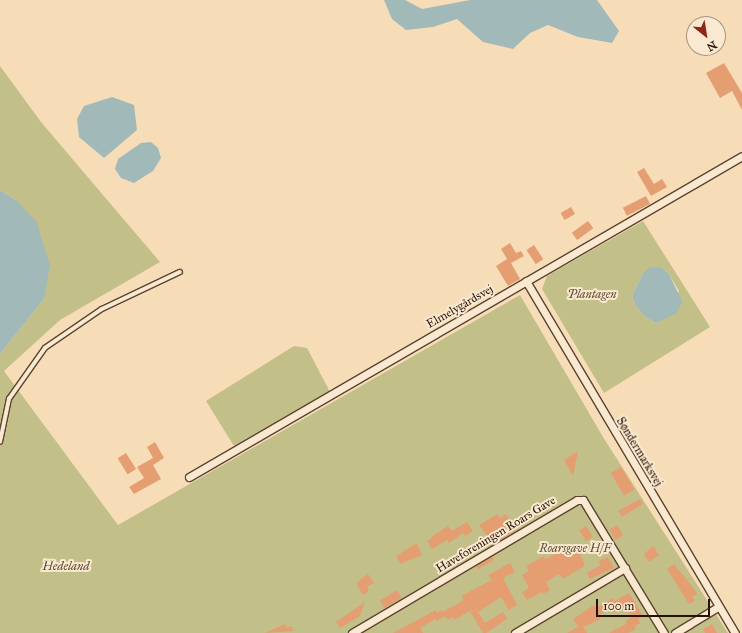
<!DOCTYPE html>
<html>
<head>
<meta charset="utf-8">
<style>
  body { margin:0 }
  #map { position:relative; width:742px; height:633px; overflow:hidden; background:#f7ddb7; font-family:"IM FELL Great Primer",serif }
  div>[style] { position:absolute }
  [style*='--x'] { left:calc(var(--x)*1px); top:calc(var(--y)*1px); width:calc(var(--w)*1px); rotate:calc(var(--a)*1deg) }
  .green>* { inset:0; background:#c3bf89 }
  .water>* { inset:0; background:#a2b9b9 }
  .building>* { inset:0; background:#e59e71; transform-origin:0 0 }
  .roads { filter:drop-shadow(1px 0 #5a4431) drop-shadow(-1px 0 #5a4431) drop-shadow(0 1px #5a4431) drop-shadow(0 -1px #5a4431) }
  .service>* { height:3.5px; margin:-1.75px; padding:0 1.75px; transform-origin:1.75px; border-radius:1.75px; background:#fae9d0 }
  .minor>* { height:7px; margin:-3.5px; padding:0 3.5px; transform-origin:3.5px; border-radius:3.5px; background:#fae9d0 }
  span { translate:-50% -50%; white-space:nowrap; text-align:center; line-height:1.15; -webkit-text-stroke:4px #fae9d0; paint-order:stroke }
  .park-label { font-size:12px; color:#5d4e33; font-style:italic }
  .street-label { font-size:12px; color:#261104 }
  .north { position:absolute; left:686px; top:16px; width:40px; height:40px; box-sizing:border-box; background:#fae9d0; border:1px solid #a5937e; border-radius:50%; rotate:150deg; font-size:11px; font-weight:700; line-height:16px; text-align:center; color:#261104 }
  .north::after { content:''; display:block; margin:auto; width:14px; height:18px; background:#8f2418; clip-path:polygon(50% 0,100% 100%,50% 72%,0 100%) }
  .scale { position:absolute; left:596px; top:599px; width:114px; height:18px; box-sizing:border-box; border:2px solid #261104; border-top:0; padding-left:5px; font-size:12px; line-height:14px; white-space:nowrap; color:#261104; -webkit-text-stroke:3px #fae9d0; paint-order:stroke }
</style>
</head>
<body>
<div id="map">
  <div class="green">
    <i style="clip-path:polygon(0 66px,41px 122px,160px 262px,60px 320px,4px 371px,118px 525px,520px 295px,603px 437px,728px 633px,0 633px,0 354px,44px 299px,16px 200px,0 190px)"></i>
    <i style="clip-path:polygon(evenodd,643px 221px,710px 327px,604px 393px,542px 289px,547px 276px,643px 221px,662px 268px,669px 274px,679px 291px,656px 323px,645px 317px,635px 305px,632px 296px,643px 273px,662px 268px)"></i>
    <i style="clip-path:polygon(294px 346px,307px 348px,330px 392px,234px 446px,206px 401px)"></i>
  </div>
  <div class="water">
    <i style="clip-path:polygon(384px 0,405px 0,422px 9px,470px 0,597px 0,619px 31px,612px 43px,578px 37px,548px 25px,530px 33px,513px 49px,483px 42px,457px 19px,433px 27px,406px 30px,392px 19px)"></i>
    <i style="clip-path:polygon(112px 97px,134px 105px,137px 130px,104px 158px,79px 137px,77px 119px,84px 106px)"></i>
    <i style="clip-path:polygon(151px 142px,158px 148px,161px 158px,153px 171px,134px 183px,121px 178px,115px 169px,118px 159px,141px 143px)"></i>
    <i style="clip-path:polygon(0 190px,16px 200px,36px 221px,50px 265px,44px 299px,0 354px)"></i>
    <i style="clip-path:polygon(650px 267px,662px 268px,669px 274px,682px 301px,677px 313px,656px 323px,645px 317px,635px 305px,632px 296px,643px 273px)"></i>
  </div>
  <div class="building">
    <i style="clip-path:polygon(724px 63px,742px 93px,742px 110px,732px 91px,720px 98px,706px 73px)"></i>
    <i style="clip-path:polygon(644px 168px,654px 184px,662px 179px,667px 187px,651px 196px,637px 172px)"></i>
    <i style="left:646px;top:196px;width:9px;height:26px;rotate:63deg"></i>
    <i style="left:571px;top:207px;width:8px;height:12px;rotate:60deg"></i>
    <i style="left:588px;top:221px;width:9px;height:20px;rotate:54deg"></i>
    <i style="clip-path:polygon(510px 243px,516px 253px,521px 251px,524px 256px,511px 263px,520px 279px,508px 286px,496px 266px,507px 259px,501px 249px)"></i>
    <i style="left:534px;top:245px;width:17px;height:9px;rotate:57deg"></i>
    <i style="clip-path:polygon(155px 442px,164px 458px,153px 465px,161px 479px,134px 494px,129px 487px,144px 478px,137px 467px,153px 458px,147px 447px)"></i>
    <i style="clip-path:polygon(578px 451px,573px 476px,564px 460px)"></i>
    <i style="left:126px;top:453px;width:19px;height:10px;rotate:58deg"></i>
    <i style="left:621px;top:467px;width:26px;height:12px;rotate:59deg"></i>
    <i style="clip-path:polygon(640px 499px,643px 504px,622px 517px,618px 511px)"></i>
    <i style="clip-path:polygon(498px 514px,500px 518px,506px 514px,516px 530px,493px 544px,479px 525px)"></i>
    <i style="clip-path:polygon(467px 522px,473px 531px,465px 536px,463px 533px,449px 543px,447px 540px,432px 549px,427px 541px,432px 538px,431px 537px,448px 526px,452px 531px)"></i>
    <i style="left:617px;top:525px;width:12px;height:9px;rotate:59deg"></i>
    <i style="left:586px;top:526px;width:13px;height:8px;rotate:58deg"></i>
    <i style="clip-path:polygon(417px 543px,422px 555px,400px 564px,396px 556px)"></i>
    <i style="clip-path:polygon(564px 544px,571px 555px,580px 553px,585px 566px,563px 579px,559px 574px,546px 582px,550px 590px,543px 594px,542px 592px,527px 600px,522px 592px,529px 588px,522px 575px,529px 571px,526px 566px,544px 556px,546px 559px,556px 553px,554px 550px)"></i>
    <i style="clip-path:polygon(653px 546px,659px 555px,649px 562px,644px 554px)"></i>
    <i style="clip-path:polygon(492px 556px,494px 560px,478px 569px,476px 566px)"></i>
    <i style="clip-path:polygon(608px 557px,614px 568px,590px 579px,587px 573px,601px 565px,598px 561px)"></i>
    <i style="clip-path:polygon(510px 563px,515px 572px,503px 578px,517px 605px,509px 610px,501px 597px,478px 612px,485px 623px,503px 612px,507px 619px,486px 633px,483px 633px,470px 611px,454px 620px,453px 617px,448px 620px,445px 616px,437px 621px,435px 619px,420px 628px,423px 633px,393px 633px,436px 610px,437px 613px,442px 610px,443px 612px,464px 600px,461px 596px,492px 580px,488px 575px)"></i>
    <i style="clip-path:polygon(674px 564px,695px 590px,697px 594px,692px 597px,695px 601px,689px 604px,667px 569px)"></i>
    <i style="clip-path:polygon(368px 574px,374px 583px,368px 586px,368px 592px,363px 595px,356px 583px)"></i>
    <i style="left:397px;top:590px;width:9px;height:20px;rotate:58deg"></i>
    <i style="clip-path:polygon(629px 593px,643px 616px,638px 619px,640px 623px,635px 626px,636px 629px,628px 633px,609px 633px,626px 624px,625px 622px,632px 617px,625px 606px,612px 613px,610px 609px,599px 615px,601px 619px,583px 627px,587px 633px,567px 633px,578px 627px,573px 619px,594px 605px,596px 608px,613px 598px,615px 601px)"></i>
    <i style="clip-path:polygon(365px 602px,360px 616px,340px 628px,336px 622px)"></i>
    <i style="clip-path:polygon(285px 624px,287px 628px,291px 626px,294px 631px,265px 633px)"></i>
    <i style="clip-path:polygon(712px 624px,717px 633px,705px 633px,703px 629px)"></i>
  </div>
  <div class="roads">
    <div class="service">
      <i style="--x:0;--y:442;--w:44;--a:-78.2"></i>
      <i style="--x:9;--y:399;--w:62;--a:-54.8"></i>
      <i style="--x:45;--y:348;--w:69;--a:-34.4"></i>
      <i style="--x:102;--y:309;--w:86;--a:-25.4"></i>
    </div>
    <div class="minor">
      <i style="--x:526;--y:281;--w:409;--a:59.3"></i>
      <i style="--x:189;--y:477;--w:639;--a:-30.13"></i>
      <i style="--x:352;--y:633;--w:261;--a:-30.6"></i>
      <i style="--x:577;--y:500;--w:6;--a:0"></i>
      <i style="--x:583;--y:500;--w:156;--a:58.7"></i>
      <i style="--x:515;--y:633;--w:128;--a:-30.6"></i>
      <i style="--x:675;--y:633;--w:50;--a:-31.2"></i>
    </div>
  </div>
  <div class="park-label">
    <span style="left:592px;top:295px">Plantagen</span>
    <span style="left:575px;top:549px">Roarsgave H/F</span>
    <span style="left:66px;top:567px">Hedeland</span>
  </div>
  <div class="street-label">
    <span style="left:460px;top:307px;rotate:-30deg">Elmelygårdsvej</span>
    <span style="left:639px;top:452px;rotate:59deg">Søndermarksvej</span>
    <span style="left:496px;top:535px;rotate:-31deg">Haveforeningen Roars Gave</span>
  </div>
  <div class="north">N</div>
  <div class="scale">100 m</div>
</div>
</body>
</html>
